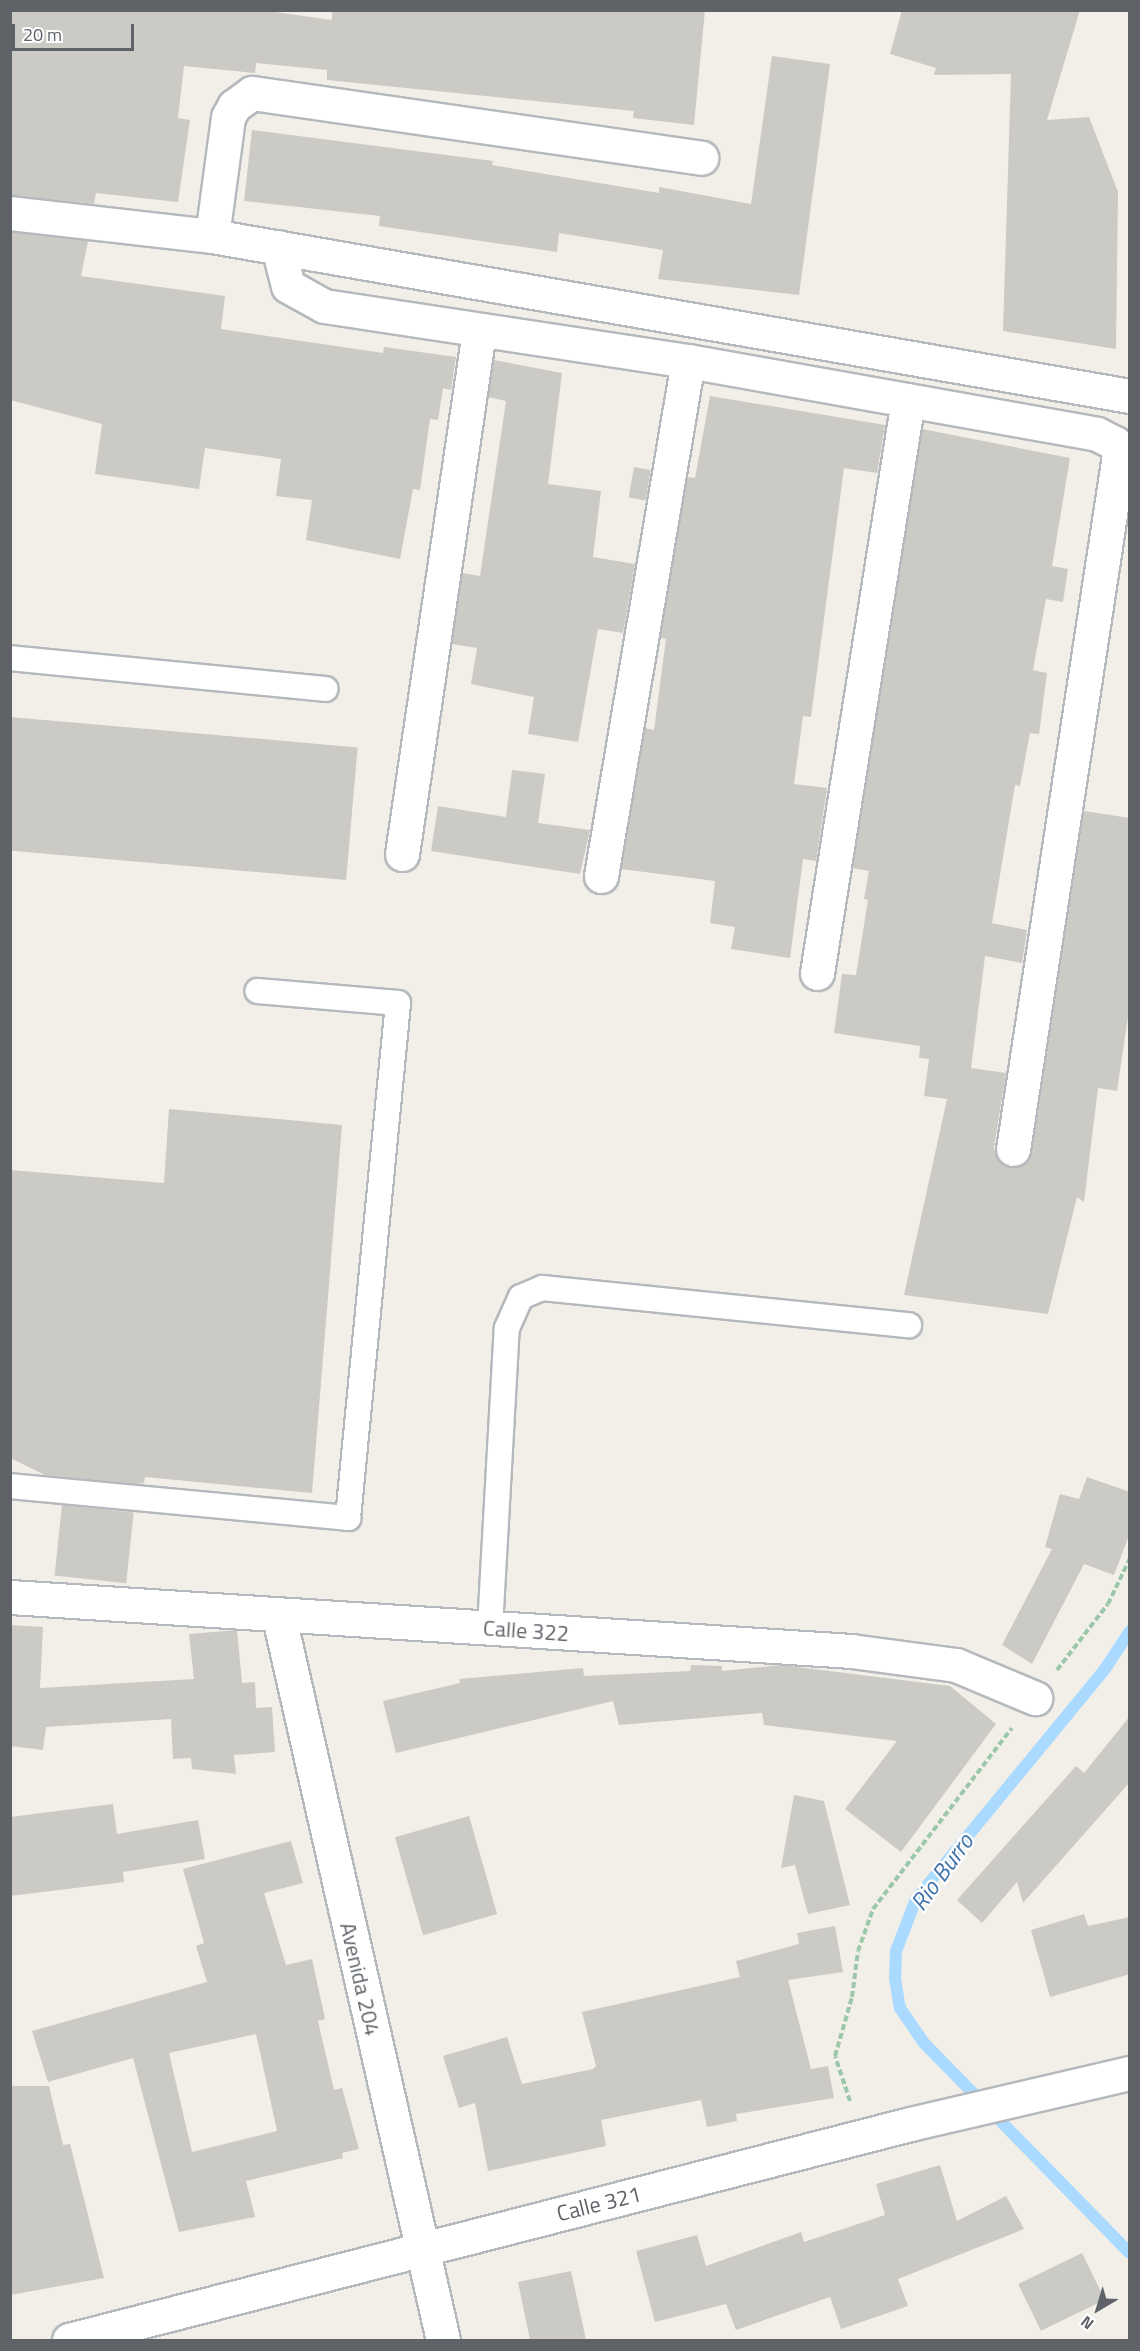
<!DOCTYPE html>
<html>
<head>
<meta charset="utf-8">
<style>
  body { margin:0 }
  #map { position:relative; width:1140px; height:2351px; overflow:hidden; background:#f1efe8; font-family:"Titillium Web",sans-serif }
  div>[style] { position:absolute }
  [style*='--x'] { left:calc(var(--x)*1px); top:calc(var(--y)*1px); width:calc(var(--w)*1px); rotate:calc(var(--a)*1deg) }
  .stream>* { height:12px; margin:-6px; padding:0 6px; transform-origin:6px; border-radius:6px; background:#aadaff }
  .building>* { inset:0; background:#cccac5; transform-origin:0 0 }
  .path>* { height:4px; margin-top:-2px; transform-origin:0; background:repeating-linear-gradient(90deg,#9cc7a9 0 6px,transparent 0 9px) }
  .roads { filter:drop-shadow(2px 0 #b5b8bc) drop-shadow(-2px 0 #b5b8bc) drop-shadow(0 2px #b5b8bc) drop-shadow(0 -2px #b5b8bc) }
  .service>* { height:24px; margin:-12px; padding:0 12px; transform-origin:12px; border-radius:12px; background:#fff }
  .minor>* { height:33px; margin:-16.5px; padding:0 16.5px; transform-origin:16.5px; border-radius:16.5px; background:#fff }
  span { translate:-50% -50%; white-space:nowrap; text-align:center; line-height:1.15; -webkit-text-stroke:4.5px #fff; paint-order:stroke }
  .street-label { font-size:22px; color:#5f6368 }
  .water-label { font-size:24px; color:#4174aa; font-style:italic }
  .frame { position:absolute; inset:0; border:12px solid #5f6368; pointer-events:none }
  .north { position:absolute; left:1068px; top:2279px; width:60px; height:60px; -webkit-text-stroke:4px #fff; paint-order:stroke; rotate:218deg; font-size:16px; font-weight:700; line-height:24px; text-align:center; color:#5f6368 }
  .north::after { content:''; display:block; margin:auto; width:21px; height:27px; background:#5f6368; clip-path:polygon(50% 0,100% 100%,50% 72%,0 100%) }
  .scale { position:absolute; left:12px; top:24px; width:122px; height:27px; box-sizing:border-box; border:3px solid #5f6368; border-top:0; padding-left:8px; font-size:18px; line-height:21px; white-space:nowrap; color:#5f6368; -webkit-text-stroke:4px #fff; paint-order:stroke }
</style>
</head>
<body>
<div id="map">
  <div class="stream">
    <i style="--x:1130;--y:1631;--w:45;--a:123.3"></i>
    <i style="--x:1105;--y:1669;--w:298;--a:129.4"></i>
    <i style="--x:916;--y:1899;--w:56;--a:111"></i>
    <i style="--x:896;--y:1951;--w:27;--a:92"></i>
    <i style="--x:895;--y:1978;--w:30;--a:81"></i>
    <i style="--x:900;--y:2008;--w:42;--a:55.6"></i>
    <i style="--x:924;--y:2043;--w:294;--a:45.6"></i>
  </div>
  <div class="building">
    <i style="clip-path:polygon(10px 10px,261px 10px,332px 20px,332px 10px,705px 10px,694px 125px,633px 118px,634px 111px,327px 80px,327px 70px,256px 63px,255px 73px,184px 66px,178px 118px,190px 120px,178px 202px,96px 193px,94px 204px,10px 195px)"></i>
    <i style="clip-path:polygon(902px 10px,1080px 10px,1047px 120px,1089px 117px,1118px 192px,1116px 349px,1003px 331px,1011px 74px,934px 75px,936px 68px,890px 54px)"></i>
    <i style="clip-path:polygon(772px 56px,830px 64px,799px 295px,658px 279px,663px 250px,559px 233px,557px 252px,379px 226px,380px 216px,244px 201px,252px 130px,493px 161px,492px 165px,659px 193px,659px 187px,751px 204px)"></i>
    <i style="clip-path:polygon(10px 232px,88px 241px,81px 276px,225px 296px,221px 329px,383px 353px,384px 347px,456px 357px,451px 390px,443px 388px,438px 420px,430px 419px,420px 490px,413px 489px,400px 559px,306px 540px,312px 500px,276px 496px,281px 459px,205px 448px,199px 489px,95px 474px,102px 424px,10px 400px)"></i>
    <i style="clip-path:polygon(494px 360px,562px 373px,548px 484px,601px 491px,593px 557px,635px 564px,623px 633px,598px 629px,578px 742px,528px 734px,534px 697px,471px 684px,477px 648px,452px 644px,462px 573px,480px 576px,506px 401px,488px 397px)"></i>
    <i style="clip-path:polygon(710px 396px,885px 425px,877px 473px,844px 468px,811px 717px,803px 716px,794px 784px,827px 788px,816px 861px,803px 859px,790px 958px,731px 949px,735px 927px,710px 923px,715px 881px,621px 869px,645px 728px,654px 730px,666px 639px,660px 638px,687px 477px,695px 478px)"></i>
    <i style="clip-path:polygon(922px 429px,1070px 458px,1052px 566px,1068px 569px,1063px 602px,1046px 599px,1033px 670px,1047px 673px,1039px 734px,1030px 733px,1020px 786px,1015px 785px,992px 923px,1027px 930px,1022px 963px,985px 956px,971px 1068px,1006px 1073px,994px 1147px,996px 1156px,1010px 1167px,1020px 1166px,1032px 1152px,1084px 811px,1130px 818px,1130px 1003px,1117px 1091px,1098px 1088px,1084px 1202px,1077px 1197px,1048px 1314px,904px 1295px,947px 1099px,924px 1096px,929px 1059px,919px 1058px,920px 1046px,834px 1033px,842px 974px,856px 975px,868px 900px,864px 899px,869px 871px,853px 868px)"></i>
    <i style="left:634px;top:467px;width:17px;height:31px;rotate:10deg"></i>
    <i style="left:10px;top:717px;width:349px;height:133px;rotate:5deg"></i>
    <i style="clip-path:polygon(512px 770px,545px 774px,538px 823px,590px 830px,580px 874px,431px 851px,438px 806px,506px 817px)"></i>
    <i style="clip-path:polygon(169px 1109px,342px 1125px,312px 1493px,145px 1477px,144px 1483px,136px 1484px,45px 1475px,10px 1458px,10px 1170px,164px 1183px)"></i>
    <i style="clip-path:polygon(1087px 1477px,1130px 1492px,1130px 1533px,1114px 1575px,1084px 1564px,1032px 1664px,1002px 1645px,1052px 1549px,1045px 1547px,1060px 1494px,1079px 1499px)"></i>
    <i style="left:62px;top:1505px;width:72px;height:71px;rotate:6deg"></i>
    <i style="clip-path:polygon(10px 1625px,43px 1627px,40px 1688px,194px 1679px,189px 1634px,237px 1630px,242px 1683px,255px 1682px,256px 1708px,272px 1707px,275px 1752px,234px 1755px,236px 1774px,192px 1769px,191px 1758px,173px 1759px,171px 1719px,46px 1727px,43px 1750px,10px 1746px)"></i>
    <i style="clip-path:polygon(691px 1665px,722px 1666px,722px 1671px,781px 1665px,950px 1686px,996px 1724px,901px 1852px,845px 1809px,897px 1741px,764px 1725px,762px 1713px,619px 1725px,613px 1701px,396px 1753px,383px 1701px,460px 1683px,459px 1679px,583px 1668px,584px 1676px,690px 1671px)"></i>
    <i style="clip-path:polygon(1130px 1716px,1130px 1782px,1023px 1903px,1017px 1882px,982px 1923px,957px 1900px,1076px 1766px,1084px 1773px)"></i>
    <i style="clip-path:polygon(794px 1795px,824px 1801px,850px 1905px,808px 1914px,795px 1865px,781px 1868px)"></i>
    <i style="clip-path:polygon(113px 1804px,117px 1834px,198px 1820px,205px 1859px,123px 1872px,124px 1882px,10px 1896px,10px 1817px)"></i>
    <i style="left:469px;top:1816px;width:102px;height:77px;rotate:74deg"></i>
    <i style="clip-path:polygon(evenodd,291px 1841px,303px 1883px,264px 1893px,286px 1965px,312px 1959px,325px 2019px,318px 2021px,334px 2090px,342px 2088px,359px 2149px,342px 2153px,343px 2158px,246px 2181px,255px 2217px,179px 2232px,133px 2058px,48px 2082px,32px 2031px,207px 1982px,196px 1946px,204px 1943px,183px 1869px,291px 1841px,256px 2034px,277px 2131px,192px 2152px,169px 2053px,256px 2034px)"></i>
    <i style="clip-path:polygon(1084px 1914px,1088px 1926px,1130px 1917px,1130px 1974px,1050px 1997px,1031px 1930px)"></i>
    <i style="clip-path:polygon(835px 1926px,843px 1972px,788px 1980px,811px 2069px,828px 2066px,834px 2098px,736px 2114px,737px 2121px,707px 2127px,701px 2100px,601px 2120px,606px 2146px,488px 2171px,475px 2103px,459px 2108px,443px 2056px,507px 2037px,522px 2084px,593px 2069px,596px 2066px,582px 2012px,740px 1977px,736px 1961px,799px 1944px,797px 1933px)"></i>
    <i style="clip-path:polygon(10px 2086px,49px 2086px,63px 2145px,70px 2144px,104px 2278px,10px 2295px)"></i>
    <i style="clip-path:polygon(940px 2165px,957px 2221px,1006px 2196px,1024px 2229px,898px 2279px,908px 2306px,841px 2329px,830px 2297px,736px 2330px,726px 2304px,655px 2322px,636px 2251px,697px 2235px,706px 2266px,801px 2232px,804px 2242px,885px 2215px,876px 2184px)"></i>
    <i style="left:1082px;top:2253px;width:52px;height:71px;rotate:64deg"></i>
    <i style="clip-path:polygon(571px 2271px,586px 2340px,530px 2340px,518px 2282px)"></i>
  </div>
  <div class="path">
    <i style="--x:1057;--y:1670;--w:83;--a:-52.3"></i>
    <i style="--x:1108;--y:1604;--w:51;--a:-64.4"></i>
    <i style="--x:850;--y:2101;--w:47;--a:-108.4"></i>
    <i style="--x:835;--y:2056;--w:61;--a:-73.9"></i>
    <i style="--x:852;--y:1997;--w:46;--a:-82.6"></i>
    <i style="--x:858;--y:1951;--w:45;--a:-70.3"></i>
    <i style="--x:873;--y:1909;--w:228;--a:-52.5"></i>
  </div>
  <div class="roads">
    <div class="service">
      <i style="--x:10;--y:658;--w:317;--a:5.6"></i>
      <i style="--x:10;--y:1486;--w:340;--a:5.4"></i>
      <i style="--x:348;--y:1518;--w:517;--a:-84.45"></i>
      <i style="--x:398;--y:1003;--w:141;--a:-175.1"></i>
      <i style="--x:490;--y:1628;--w:300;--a:-86.8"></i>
      <i style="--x:507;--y:1328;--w:34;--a:-66"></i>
      <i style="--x:521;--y:1297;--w:23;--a:-23"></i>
      <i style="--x:542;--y:1288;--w:369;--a:5.8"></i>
    </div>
    <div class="minor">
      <i style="--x:10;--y:213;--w:203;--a:6.5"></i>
      <i style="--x:212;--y:236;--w:932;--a:9.89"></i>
      <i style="--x:212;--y:236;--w:120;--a:-82.3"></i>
      <i style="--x:228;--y:117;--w:13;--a:-61"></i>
      <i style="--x:234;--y:106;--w:22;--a:-36"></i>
      <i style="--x:252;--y:93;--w:454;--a:8.2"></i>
      <i style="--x:278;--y:247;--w:40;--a:75.6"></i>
      <i style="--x:288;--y:286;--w:41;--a:29.1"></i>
      <i style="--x:324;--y:306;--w:368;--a:8.6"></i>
      <i style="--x:688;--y:361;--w:415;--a:10.1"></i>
      <i style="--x:1097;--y:434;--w:20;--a:27"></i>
      <i style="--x:1115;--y:443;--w:13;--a:72"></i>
      <i style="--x:1119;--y:455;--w:702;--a:98.68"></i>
      <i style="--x:402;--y:854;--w:529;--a:-81.62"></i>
      <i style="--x:601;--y:876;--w:522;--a:-80.41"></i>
      <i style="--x:817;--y:973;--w:580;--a:-80.98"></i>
      <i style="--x:10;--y:1597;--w:843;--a:3.67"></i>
      <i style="--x:851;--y:1651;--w:106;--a:7.6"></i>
      <i style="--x:956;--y:1665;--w:86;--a:22.7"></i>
      <i style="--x:279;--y:1617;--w:741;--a:77.22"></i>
      <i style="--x:69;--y:2340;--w:868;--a:-14.4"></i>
      <i style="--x:910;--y:2124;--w:226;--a:-13.1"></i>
    </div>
  </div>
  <div class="street-label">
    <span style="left:526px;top:1631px;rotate:4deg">Calle 322</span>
    <span style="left:360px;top:1979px;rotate:77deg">Avenida 204</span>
    <span style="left:599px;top:2204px;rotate:-14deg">Calle 321</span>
  </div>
  <div class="water-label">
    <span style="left:942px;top:1872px;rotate:-54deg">Rio Burro</span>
  </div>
  <div class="frame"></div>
  <div class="north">N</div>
  <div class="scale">20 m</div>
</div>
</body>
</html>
